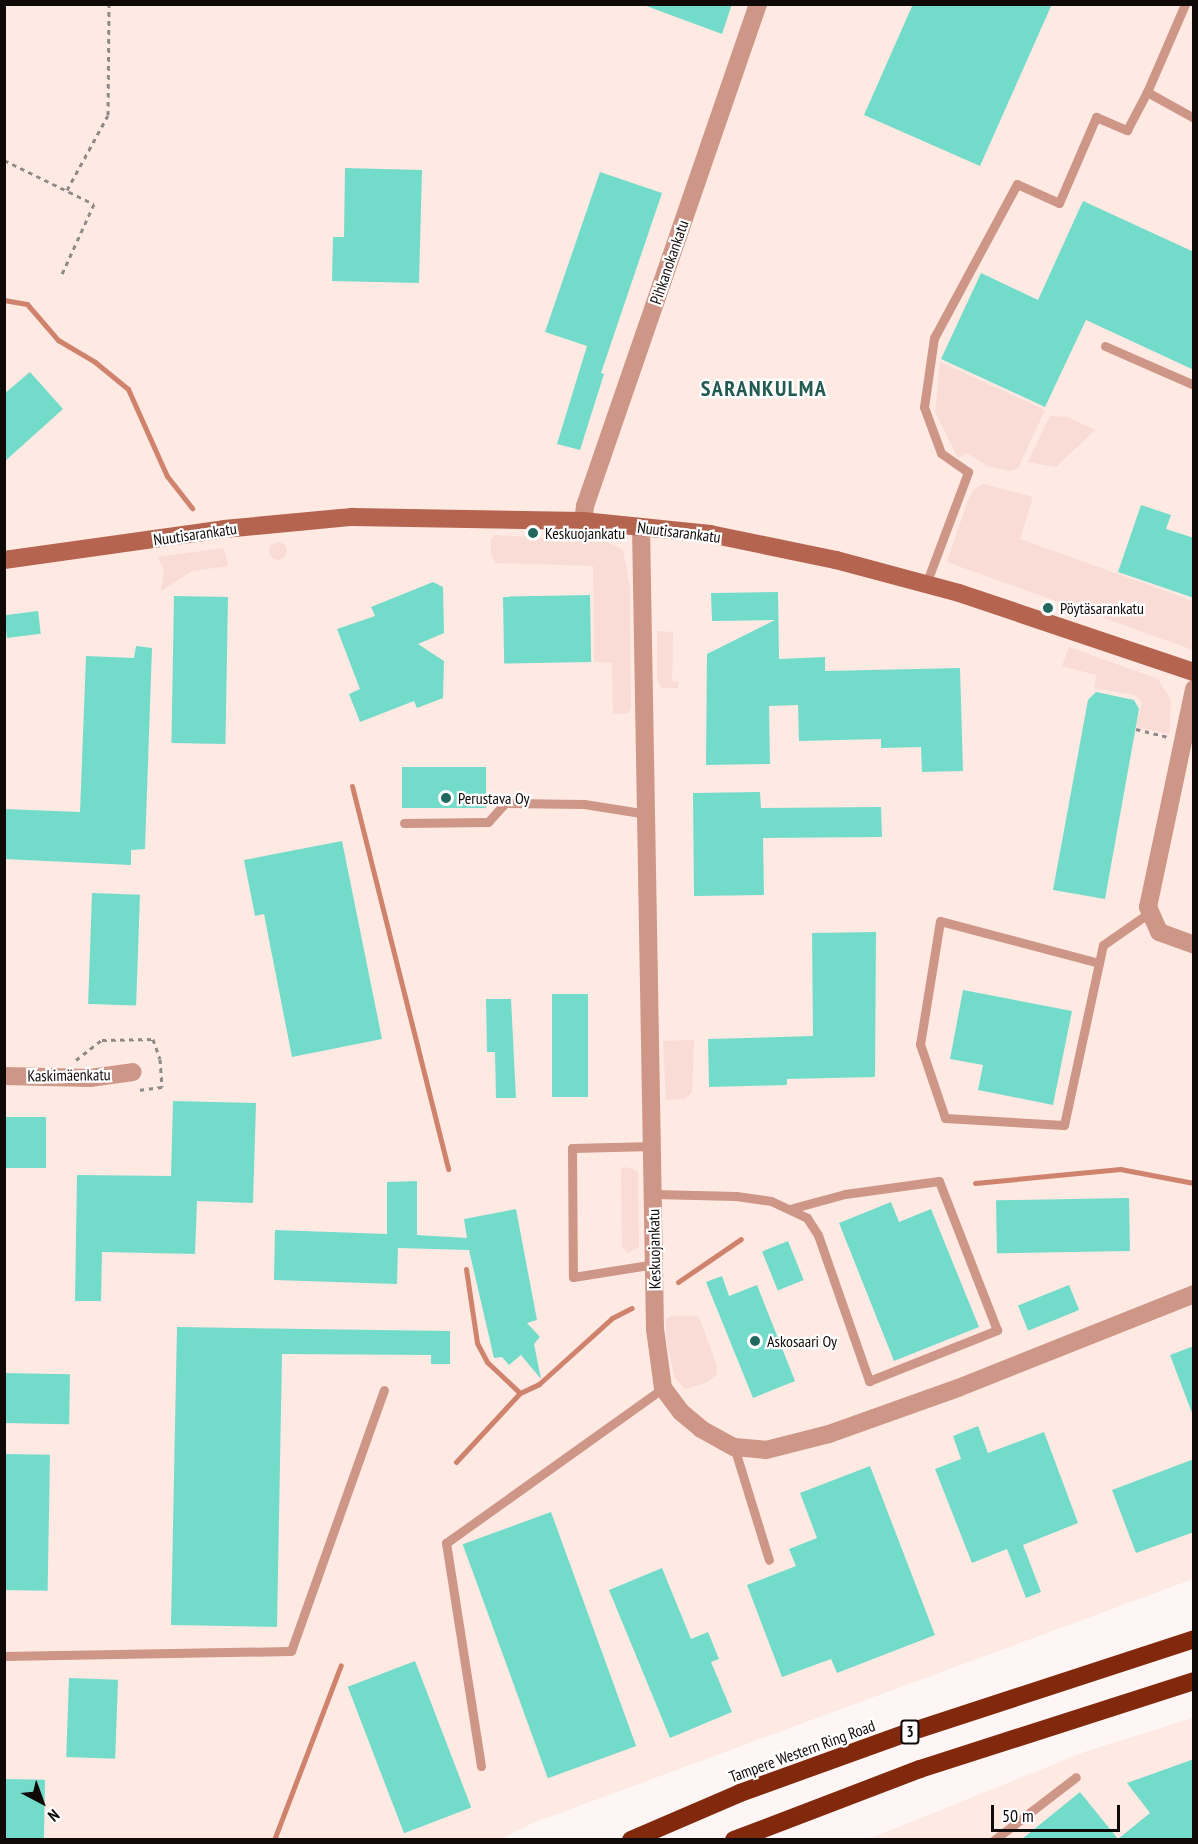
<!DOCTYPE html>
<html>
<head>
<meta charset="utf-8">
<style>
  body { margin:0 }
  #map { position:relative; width:1198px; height:1844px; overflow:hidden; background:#fdf6f4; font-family:"PT Sans Narrow",sans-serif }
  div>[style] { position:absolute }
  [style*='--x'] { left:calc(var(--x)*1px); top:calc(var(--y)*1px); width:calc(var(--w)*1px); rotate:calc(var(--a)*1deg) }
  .built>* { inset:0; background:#fee9e3 }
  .green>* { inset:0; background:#f8dcd5 }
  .round { border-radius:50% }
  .stream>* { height:5px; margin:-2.5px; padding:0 2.5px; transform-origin:2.5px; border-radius:2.5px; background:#cf836d }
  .building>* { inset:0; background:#73dbca; transform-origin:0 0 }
  .path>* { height:3px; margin-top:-1.5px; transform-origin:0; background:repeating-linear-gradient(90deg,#8f8987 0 4.5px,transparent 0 9px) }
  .lane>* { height:9px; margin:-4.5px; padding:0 4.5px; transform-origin:4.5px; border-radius:4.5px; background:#ce9686 }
  .street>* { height:18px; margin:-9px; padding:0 9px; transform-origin:9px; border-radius:9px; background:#ce9686 }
  .secondary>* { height:18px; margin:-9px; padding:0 9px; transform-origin:9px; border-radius:9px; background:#b5654f }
  .highway>* { height:18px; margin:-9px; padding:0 9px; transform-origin:9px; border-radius:9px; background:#82290d }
  .dots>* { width:16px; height:16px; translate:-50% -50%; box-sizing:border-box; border:3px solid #fff; border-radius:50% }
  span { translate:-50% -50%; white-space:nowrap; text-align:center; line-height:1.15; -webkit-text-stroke:4.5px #fff; paint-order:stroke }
  .shield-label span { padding:2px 4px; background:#fff; border:2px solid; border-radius:4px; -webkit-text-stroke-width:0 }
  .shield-label { font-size:15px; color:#0f0a08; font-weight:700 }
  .street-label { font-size:16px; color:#0f0a08 }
  .poi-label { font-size:16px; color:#0f0a08 }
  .left { translate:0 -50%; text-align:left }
  .district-label { font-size:22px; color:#235b53; font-weight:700; letter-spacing:1.5px }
  .frame { position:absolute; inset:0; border:6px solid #0f0a08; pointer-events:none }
  .north { position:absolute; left:12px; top:1772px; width:60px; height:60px; -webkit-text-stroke:4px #fff; paint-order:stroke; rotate:139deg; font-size:16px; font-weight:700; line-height:24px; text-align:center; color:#0f0a08 }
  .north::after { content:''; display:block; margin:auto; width:21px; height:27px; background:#0f0a08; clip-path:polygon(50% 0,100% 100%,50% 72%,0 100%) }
  .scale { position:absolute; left:991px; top:1805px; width:129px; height:27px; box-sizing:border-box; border:3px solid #0f0a08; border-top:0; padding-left:8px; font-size:18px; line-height:21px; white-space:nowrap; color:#0f0a08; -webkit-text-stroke:4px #fff; paint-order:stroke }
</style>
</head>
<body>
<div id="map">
  <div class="built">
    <i style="clip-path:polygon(5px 5px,1193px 5px,1193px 1579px,533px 1823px,501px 1839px,5px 1840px)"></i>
    <i style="clip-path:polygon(1193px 1718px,1193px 1839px,866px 1840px,1087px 1751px)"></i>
  </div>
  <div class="green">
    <i style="clip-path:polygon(940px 362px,1045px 410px,1018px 468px,1011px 471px,990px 467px,966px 453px,958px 458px,935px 412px)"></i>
    <i style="clip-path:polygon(1050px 416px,1067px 417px,1095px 430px,1056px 467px,1028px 462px)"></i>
    <i style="clip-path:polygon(983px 484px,1033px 497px,1020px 539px,1193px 601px,1193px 650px,947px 562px,967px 503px,973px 490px)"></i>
    <i style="clip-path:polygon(495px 535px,605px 541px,623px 550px,630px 587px,631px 709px,627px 713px,613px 714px,612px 663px,594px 662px,593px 566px,496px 563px,491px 555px,491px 539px)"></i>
    <i class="round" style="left:269px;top:542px;width:18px;height:18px"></i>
    <i style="clip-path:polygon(224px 548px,228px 566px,192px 571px,161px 591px,164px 569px,157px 557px)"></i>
    <i style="clip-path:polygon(657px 631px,673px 632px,672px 681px,679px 682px,678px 688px,662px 688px,657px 680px)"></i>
    <i style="clip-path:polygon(1069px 647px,1158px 679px,1171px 700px,1169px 734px,1136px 727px,1142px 702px,1135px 695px,1094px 688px,1096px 675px,1062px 666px)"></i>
    <i style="clip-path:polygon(694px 1040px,692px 1092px,685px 1099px,666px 1100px,663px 1041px)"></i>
    <i style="clip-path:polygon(626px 1167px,638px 1171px,639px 1247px,628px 1253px,622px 1246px,621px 1169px)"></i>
    <i style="clip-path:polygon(672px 1316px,697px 1316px,700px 1320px,717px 1366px,716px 1375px,706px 1383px,685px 1389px,675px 1378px,666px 1340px,666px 1319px)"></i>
  </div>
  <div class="stream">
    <i style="--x:4;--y:300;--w:23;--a:10"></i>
    <i style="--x:27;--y:304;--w:48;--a:49.3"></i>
    <i style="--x:58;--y:340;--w:43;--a:30.7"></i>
    <i style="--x:95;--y:362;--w:43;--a:39.3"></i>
    <i style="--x:128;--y:389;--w:95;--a:65.9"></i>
    <i style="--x:167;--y:476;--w:41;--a:52"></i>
    <i style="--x:352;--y:786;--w:395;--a:75.9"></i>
    <i style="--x:975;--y:1183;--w:146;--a:-5.5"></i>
    <i style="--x:1120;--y:1169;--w:75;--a:10.7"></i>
    <i style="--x:466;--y:1269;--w:75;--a:81.5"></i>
    <i style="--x:477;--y:1343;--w:21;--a:62"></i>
    <i style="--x:487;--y:1362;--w:45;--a:43.2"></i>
    <i style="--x:678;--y:1282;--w:76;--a:-34.3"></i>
    <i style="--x:456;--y:1462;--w:94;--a:-47.2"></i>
    <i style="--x:520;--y:1393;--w:21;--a:-25"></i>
    <i style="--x:539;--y:1384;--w:98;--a:-42.1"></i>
    <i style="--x:612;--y:1318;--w:22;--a:-27"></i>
    <i style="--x:274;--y:1840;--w:187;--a:-69.1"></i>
  </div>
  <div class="building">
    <i style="clip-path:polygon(641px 4px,732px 4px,722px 34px)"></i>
    <i style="clip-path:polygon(913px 4px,1052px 4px,980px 166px,864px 115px)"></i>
    <i style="clip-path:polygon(345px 168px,422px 170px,419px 283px,332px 281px,333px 237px,344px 237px)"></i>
    <i style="clip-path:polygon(600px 172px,662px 193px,601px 373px,604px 374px,580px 450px,557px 444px,587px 346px,545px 332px)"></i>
    <i style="clip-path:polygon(1083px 201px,1194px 252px,1194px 370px,1086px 320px,1045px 407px,941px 359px,981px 273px,1038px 300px)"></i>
    <i style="clip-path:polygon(30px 372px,63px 409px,4px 462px,4px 394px)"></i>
    <i style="clip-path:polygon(1141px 505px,1171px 515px,1166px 529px,1194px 538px,1194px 598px,1118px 572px)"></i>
    <i style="clip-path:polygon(433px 582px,443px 587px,444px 633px,418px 644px,444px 661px,443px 698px,417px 708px,414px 701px,360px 722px,349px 694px,360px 689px,337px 629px,375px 616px,371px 607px)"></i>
    <i style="clip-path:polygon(778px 592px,779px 659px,825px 657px,825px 671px,960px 668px,963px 771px,922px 772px,921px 747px,881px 748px,881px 739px,799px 741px,798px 705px,769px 706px,770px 764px,706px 765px,707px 654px,775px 620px,712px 621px,711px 593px)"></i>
    <i style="left:590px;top:595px;width:67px;height:87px;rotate:89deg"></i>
    <i style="left:174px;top:596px;width:54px;height:147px;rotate:1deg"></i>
    <i style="left:38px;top:611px;width:23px;height:34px;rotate:83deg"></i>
    <i style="clip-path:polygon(136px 646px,152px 648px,145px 849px,131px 850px,131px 865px,4px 859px,4px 809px,80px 812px,86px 656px,134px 658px)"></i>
    <i style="clip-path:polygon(1096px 692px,1134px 700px,1139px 709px,1105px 899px,1053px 890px,1088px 700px)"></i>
    <i style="left:402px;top:767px;width:84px;height:41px"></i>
    <i style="clip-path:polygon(760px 792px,761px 808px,881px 807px,882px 837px,763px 838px,764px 895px,694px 896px,693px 793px)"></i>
    <i style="clip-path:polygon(342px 841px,382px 1039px,292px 1057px,264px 914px,255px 916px,244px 860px)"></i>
    <i style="left:92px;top:893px;width:48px;height:111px;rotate:2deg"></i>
    <i style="clip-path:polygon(876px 932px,875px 1077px,787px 1079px,787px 1085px,709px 1087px,708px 1039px,813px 1036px,812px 933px)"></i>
    <i style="clip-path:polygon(963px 990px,1072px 1011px,1053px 1105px,978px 1090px,983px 1065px,950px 1059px)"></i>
    <i style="left:552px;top:994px;width:36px;height:103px"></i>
    <i style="clip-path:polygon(486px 999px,511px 999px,516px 1098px,496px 1098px,495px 1052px,487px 1052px)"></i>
    <i style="clip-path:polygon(173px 1101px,256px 1103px,253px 1203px,197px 1201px,195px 1254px,102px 1252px,101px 1301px,75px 1301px,77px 1175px,171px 1176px)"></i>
    <i style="left:4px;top:1117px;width:42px;height:51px"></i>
    <i style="clip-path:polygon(417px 1181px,417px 1235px,467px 1238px,464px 1219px,516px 1209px,537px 1320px,527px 1323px,540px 1337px,534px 1344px,541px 1379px,521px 1355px,509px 1365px,502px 1357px,494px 1358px,469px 1250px,398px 1248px,397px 1284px,274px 1280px,275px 1230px,387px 1234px,387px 1182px)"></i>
    <i style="left:1129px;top:1198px;width:53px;height:133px;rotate:89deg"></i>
    <i style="clip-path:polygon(891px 1202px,899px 1222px,931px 1209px,979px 1327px,894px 1361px,839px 1223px)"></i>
    <i style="left:788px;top:1241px;width:42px;height:28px;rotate:68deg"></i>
    <i style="clip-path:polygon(722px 1276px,729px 1296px,757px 1285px,795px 1381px,753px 1398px,706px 1282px)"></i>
    <i style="left:1069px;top:1285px;width:27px;height:55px;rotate:68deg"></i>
    <i style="clip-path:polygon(177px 1327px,450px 1331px,450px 1364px,431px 1364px,431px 1355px,282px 1354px,277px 1627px,171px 1625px)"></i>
    <i style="clip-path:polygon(1194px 1346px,1194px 1413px,1192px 1413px,1170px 1355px)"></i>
    <i style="left:4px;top:1373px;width:66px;height:50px;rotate:1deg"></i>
    <i style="clip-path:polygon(978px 1426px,988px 1453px,1044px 1432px,1078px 1523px,1023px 1545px,1041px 1592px,1026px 1598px,1007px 1549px,972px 1563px,935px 1469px,961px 1459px,953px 1436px)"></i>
    <i style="left:4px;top:1454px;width:46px;height:136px;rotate:1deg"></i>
    <i style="clip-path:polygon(1194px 1459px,1194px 1532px,1136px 1553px,1112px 1490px)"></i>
    <i style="clip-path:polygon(870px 1466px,935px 1635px,837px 1673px,831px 1659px,782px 1677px,747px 1585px,796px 1566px,789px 1549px,817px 1538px,800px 1493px)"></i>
    <i style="left:551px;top:1512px;width:249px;height:94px;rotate:70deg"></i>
    <i style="clip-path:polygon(662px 1568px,691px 1639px,708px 1632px,719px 1659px,711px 1662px,732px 1712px,670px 1738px,609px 1590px)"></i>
    <i style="left:415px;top:1661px;width:157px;height:72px;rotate:69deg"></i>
    <i style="left:69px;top:1678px;width:49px;height:79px;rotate:2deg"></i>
    <i style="clip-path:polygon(1194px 1759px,1194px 1839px,1022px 1839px,1080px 1792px,1118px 1839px,1150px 1813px,1127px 1783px)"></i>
    <i style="left:4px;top:1779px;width:41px;height:60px;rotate:1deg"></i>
  </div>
  <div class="path">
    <i style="--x:4;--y:160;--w:100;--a:26.1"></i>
    <i style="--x:94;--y:204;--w:79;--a:114.6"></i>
    <i style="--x:67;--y:190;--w:85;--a:-61.3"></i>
    <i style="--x:108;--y:115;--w:111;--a:-89.5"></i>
    <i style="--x:1136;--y:729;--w:33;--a:14"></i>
    <i style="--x:76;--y:1060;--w:33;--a:-38"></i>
    <i style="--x:102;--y:1040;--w:51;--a:-1.1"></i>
    <i style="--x:153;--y:1039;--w:21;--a:71"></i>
    <i style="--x:160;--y:1059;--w:28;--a:86"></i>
    <i style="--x:162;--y:1087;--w:24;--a:173"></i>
  </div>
  <div class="lane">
    <i style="--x:1147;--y:92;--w:96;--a:-66.6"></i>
    <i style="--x:1105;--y:346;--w:97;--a:23.7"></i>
    <i style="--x:926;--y:584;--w:120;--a:-69.4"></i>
    <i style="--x:968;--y:472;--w:33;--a:-145"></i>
    <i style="--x:941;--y:453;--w:49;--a:-110.3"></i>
    <i style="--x:924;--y:407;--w:70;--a:-81.8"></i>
    <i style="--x:934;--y:338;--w:175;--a:-61.7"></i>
    <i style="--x:1017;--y:184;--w:46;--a:24.3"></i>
    <i style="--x:1059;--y:203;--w:94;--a:-66.7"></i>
    <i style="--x:1096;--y:117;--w:34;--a:23"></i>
    <i style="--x:1127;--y:130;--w:43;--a:-62.2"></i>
    <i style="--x:1147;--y:92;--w:54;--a:29"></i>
    <i style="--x:404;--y:823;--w:84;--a:-0.7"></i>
    <i style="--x:488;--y:822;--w:25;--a:-48"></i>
    <i style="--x:505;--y:803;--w:79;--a:0.7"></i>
    <i style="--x:584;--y:804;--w:64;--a:9"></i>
    <i style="--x:1099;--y:963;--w:164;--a:-165.2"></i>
    <i style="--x:940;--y:921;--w:125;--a:99.2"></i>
    <i style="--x:920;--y:1044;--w:78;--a:71.3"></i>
    <i style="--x:945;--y:1118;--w:119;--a:3.4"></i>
    <i style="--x:1064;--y:1125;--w:184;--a:-77.8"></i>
    <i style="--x:1103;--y:945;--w:56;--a:-34.8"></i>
    <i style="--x:653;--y:1146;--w:81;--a:178.6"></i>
    <i style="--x:572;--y:1148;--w:129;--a:89.6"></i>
    <i style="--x:573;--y:1277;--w:83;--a:-9"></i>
    <i style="--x:654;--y:1194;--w:82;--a:1.4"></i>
    <i style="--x:736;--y:1196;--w:35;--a:8"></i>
    <i style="--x:771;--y:1201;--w:40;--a:25"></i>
    <i style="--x:807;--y:1218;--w:20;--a:57"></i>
    <i style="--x:818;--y:1235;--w:155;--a:70.7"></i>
    <i style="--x:869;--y:1381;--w:138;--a:-21.7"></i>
    <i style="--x:997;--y:1330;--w:160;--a:-111.3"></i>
    <i style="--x:939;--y:1181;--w:95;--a:172.1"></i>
    <i style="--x:845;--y:1194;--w:54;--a:164.9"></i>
    <i style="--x:734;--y:1447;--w:118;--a:72.8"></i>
    <i style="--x:4;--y:1656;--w:287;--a:-1"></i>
    <i style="--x:291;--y:1651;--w:277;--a:-70.4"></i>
    <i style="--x:481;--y:1766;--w:226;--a:-98.9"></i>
    <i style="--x:446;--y:1543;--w:267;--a:-35.5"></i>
    <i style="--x:994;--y:1840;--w:103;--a:-37.5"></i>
  </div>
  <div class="street">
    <i style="--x:583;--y:521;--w:15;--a:-82"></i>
    <i style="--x:585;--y:506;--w:531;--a:-70.98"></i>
    <i style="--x:641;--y:527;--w:802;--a:89"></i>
    <i style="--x:655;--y:1329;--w:60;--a:82.3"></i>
    <i style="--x:663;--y:1388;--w:30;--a:53"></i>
    <i style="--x:681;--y:1412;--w:26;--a:40"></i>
    <i style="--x:701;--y:1429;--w:38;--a:29"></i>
    <i style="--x:734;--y:1447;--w:32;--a:5"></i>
    <i style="--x:766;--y:1450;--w:65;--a:-14.3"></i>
    <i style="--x:829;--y:1434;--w:137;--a:-19.6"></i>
    <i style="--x:958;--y:1388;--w:254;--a:-21.7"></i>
    <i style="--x:1194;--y:689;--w:223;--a:101.9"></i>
    <i style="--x:1148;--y:907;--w:27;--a:66"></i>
    <i style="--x:1159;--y:932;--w:37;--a:20"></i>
    <i style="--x:4;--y:1076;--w:86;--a:1.3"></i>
    <i style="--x:90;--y:1078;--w:43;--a:-7.9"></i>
  </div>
  <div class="secondary">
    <i style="--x:4;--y:560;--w:222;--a:-8"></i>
    <i style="--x:224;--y:529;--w:129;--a:-5.4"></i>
    <i style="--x:352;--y:517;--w:231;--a:1"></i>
    <i style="--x:583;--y:521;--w:128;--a:5.8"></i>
    <i style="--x:710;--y:534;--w:129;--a:11.7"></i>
    <i style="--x:836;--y:560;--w:127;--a:15"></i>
    <i style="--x:959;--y:593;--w:248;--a:18.6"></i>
  </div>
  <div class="highway">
    <i style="--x:631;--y:1840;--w:119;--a:-23.3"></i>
    <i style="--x:740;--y:1793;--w:174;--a:-19.8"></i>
    <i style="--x:904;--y:1734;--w:305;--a:-18.1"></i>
    <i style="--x:734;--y:1840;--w:199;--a:-20.9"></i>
    <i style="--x:920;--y:1769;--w:288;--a:-17.8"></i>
  </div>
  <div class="dots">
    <i style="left:533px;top:533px;background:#21695f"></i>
    <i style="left:1048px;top:608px;background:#21695f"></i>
    <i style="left:446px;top:798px;background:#21695f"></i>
    <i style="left:755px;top:1341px;background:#21695f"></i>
  </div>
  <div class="shield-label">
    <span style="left:910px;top:1732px">3</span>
  </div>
  <div class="street-label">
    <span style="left:669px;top:262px;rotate:-71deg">Pihkanokankatu</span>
    <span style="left:679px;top:532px;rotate:7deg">Nuutisarankatu</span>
    <span style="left:195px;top:534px;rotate:-8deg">Nuutisarankatu</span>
    <span style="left:69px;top:1075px;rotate:-1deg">Kaskimäenkatu</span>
    <span style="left:654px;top:1249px;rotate:-91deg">Keskuojankatu</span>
    <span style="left:802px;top:1751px;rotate:-20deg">Tampere Western Ring Road</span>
  </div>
  <div class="poi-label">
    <span class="left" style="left:545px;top:533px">Keskuojankatu</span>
    <span class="left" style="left:1060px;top:608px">Pöytäsarankatu</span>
    <span class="left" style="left:458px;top:798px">Perustava Oy</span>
    <span class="left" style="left:767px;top:1341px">Askosaari Oy</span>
  </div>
  <div class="district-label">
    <span style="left:764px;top:389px">SARANKULMA</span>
  </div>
  <div class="frame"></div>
  <div class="north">N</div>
  <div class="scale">50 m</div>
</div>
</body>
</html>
